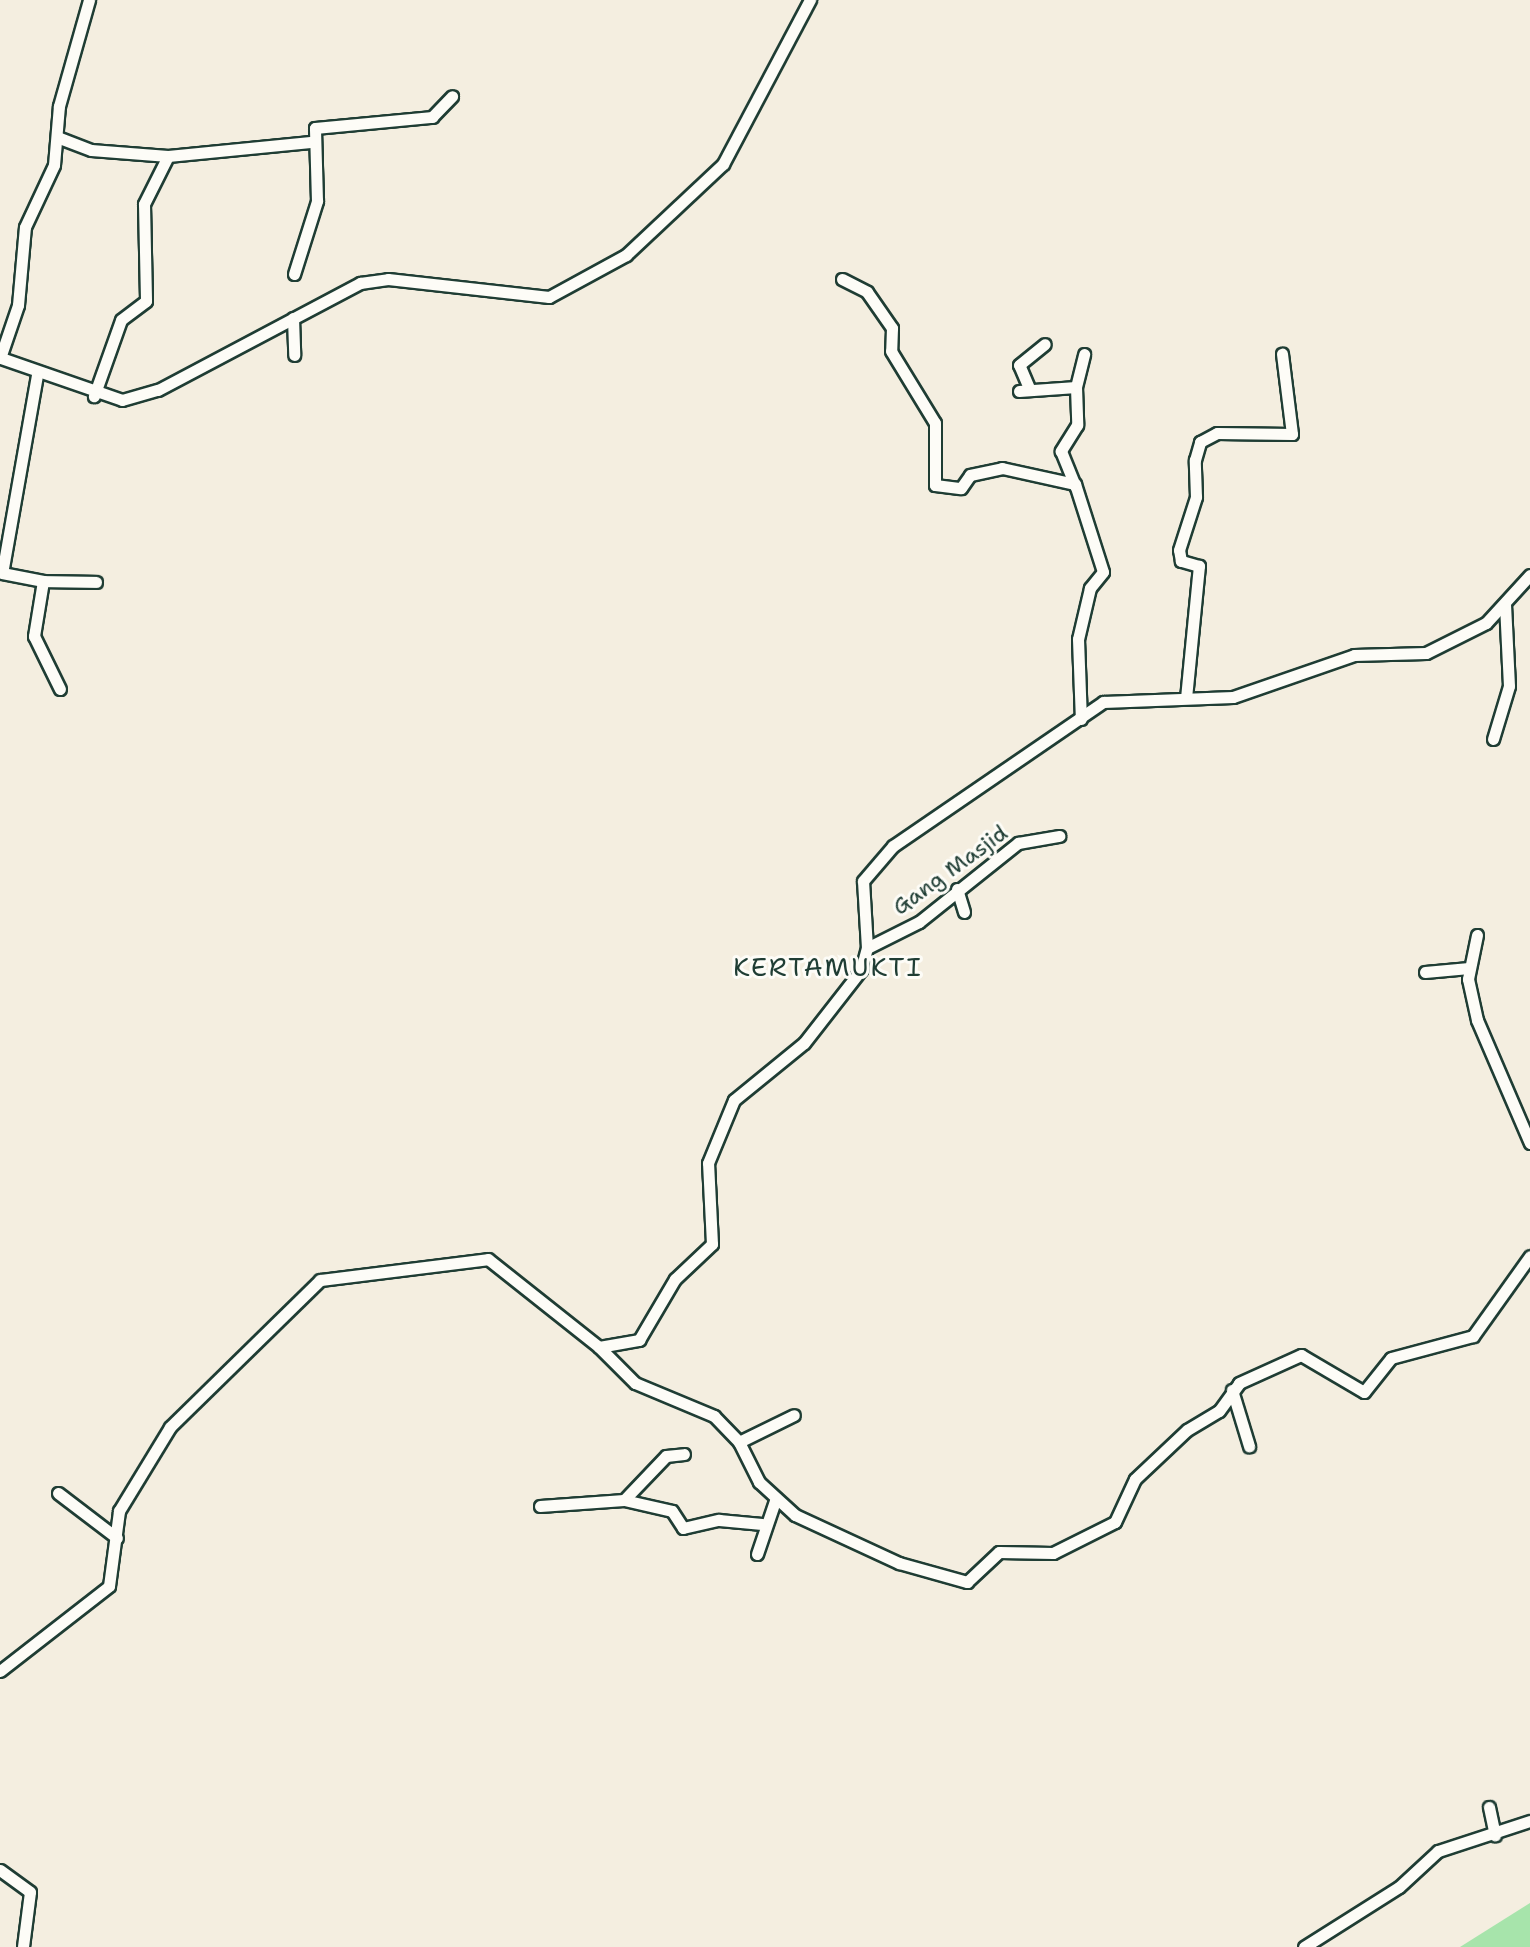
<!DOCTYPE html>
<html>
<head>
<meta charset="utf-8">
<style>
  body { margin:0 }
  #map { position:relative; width:1530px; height:1947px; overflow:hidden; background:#f4eee0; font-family:"Shantell Sans",sans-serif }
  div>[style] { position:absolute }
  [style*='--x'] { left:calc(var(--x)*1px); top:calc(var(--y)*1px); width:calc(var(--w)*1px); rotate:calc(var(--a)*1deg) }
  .green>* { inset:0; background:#a7e4ab }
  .roads { filter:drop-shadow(2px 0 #1f3d34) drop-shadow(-2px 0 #1f3d34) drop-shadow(0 2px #1f3d34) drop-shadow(0 -2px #1f3d34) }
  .minor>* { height:11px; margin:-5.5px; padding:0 5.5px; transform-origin:5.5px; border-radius:5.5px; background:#fdfcf7 }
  span { translate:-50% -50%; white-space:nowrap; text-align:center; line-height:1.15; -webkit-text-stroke:6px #fdfcf7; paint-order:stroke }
  .street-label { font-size:22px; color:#1f3d34 }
  .quarter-label { font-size:26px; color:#1f3d34; letter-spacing:2px }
</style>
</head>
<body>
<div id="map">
  <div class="green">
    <i style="clip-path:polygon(1530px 1903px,1530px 1947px,1460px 1947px)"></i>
  </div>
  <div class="roads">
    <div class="minor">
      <i style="--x:57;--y:137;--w:36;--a:21"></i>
      <i style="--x:91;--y:150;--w:77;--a:4.5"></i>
      <i style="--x:168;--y:156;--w:54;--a:116.6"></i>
      <i style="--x:144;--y:204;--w:97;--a:88.8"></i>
      <i style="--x:146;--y:301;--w:31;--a:143"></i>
      <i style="--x:121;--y:320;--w:81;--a:109.6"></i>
      <i style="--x:168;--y:156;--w:143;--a:-5.6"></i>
      <i style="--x:294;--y:274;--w:77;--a:-72.5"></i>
      <i style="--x:317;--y:201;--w:73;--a:-91.6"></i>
      <i style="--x:315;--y:128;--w:118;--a:-5.4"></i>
      <i style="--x:432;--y:117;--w:29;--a:-46"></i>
      <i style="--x:842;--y:279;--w:28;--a:27"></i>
      <i style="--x:867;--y:292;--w:44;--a:55.2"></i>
      <i style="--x:892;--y:328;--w:23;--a:92"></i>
      <i style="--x:891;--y:351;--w:84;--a:58.6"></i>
      <i style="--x:935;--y:423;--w:62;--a:90"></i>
      <i style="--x:935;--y:485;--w:26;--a:7"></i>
      <i style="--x:961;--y:488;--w:16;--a:-55"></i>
      <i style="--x:970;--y:475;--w:33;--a:-12"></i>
      <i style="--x:1002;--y:468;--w:75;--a:12.4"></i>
      <i style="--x:1075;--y:484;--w:92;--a:72.3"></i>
      <i style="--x:1103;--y:572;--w:21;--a:129"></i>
      <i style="--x:1090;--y:588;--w:52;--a:103.2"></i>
      <i style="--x:1078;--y:639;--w:80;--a:87.9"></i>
      <i style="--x:293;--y:318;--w:37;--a:88"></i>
      <i style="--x:0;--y:358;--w:56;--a:-71.2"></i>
      <i style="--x:18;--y:305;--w:78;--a:-84.9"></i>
      <i style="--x:25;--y:227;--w:68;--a:-64.9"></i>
      <i style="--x:54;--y:165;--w:59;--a:-85.2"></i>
      <i style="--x:59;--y:106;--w:110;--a:-74.2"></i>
      <i style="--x:1;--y:358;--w:128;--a:19.1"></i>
      <i style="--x:122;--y:400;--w:37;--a:-16"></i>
      <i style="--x:158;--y:390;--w:229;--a:-27.9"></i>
      <i style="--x:360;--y:283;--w:28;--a:-8"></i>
      <i style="--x:388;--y:279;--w:162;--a:6.4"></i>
      <i style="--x:549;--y:297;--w:88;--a:-28.6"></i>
      <i style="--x:626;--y:255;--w:133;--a:-43.2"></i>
      <i style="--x:723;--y:164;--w:186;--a:-62.1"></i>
      <i style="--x:37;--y:375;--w:201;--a:100"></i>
      <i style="--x:2;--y:573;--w:42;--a:11"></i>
      <i style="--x:43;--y:581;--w:56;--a:99.3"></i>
      <i style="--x:34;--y:636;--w:59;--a:63.9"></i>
      <i style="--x:1076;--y:387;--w:34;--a:-76"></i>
      <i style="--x:1029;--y:388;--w:25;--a:-113"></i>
      <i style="--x:1019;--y:365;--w:33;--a:-39"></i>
      <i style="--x:1019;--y:391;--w:57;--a:-4"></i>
      <i style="--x:1076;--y:387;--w:38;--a:88"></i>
      <i style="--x:1077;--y:425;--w:31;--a:122"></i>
      <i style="--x:1061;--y:451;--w:38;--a:68"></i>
      <i style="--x:43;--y:581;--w:53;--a:1.1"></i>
      <i style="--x:1186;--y:698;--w:133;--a:-84.4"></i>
      <i style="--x:1199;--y:566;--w:19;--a:-164"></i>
      <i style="--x:1181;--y:561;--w:11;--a:-100"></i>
      <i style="--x:1179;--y:550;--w:56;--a:-72.2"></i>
      <i style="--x:1196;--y:497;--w:37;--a:-92"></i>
      <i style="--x:1195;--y:460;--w:19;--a:-74"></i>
      <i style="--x:1200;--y:442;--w:19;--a:-28"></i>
      <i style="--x:1217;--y:433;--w:75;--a:0.8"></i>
      <i style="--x:1292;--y:434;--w:81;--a:-97.1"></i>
      <i style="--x:1493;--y:739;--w:55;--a:-73.2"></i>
      <i style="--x:1509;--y:686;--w:82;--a:-92.8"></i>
      <i style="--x:957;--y:889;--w:24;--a:73"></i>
      <i style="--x:1477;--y:935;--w:45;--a:101.6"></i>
      <i style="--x:1468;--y:979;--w:42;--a:77.6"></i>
      <i style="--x:1477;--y:1020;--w:134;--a:66.7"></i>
      <i style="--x:867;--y:948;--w:58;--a:-26.6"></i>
      <i style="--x:919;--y:922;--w:127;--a:-38.6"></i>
      <i style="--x:1018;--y:843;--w:42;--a:-9.7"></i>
      <i style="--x:1425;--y:972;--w:44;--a:-5.2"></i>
      <i style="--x:599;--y:1347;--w:51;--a:45"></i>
      <i style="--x:635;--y:1383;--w:86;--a:22.7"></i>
      <i style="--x:714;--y:1416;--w:36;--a:46"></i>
      <i style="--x:739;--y:1442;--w:45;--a:63.4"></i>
      <i style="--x:759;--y:1482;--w:49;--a:42.5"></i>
      <i style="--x:795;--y:1515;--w:115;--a:24.8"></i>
      <i style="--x:899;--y:1563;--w:71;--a:15.6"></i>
      <i style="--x:967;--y:1582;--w:44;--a:-43.2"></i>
      <i style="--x:999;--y:1552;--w:54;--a:1.1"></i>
      <i style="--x:1053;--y:1553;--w:69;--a:-26.6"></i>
      <i style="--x:1115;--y:1522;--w:47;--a:-65.1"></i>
      <i style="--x:1135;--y:1479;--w:71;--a:-43.3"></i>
      <i style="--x:1187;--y:1430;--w:37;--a:-31"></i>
      <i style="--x:1219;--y:1411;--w:34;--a:-54"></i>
      <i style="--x:1239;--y:1383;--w:68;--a:-24.3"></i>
      <i style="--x:1301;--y:1355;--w:73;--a:30.4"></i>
      <i style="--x:1364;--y:1392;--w:43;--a:-51.5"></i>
      <i style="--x:1391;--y:1358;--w:85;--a:-15"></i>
      <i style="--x:1473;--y:1336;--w:98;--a:-54.5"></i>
      <i style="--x:1232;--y:1390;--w:59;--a:73.1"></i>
      <i style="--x:739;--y:1442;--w:61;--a:-26.1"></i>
      <i style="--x:58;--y:1493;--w:74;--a:37.3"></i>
      <i style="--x:624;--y:1500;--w:61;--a:-46.3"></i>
      <i style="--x:666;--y:1456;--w:18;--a:-6"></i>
      <i style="--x:540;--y:1506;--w:84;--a:-4.1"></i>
      <i style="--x:624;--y:1500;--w:49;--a:12.9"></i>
      <i style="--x:672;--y:1511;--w:20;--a:57"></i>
      <i style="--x:683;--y:1528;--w:37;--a:-13"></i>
      <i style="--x:719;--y:1520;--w:43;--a:5.3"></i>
      <i style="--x:757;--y:1554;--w:59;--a:-71.3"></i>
      <i style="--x:0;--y:1671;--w:138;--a:-37.9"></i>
      <i style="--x:109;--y:1586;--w:76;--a:-82.4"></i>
      <i style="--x:119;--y:1511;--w:98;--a:-58.7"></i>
      <i style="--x:170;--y:1427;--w:210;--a:-44.4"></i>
      <i style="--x:320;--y:1280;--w:169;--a:-7.1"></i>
      <i style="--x:488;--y:1259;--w:142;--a:38.4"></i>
      <i style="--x:599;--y:1347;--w:41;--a:-9.9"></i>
      <i style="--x:639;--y:1340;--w:71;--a:-59.5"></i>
      <i style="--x:675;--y:1279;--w:51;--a:-43.4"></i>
      <i style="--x:712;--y:1244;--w:81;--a:-92.8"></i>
      <i style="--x:708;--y:1163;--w:68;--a:-67.6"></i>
      <i style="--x:734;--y:1100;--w:90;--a:-39.2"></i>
      <i style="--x:804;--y:1043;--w:93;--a:-52"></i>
      <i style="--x:861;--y:970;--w:23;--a:-75"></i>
      <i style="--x:867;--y:948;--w:67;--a:-93.4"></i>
      <i style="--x:863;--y:881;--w:46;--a:-49.4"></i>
      <i style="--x:893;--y:846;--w:255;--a:-34.4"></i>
      <i style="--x:1103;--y:702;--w:130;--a:-2.2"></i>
      <i style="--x:1233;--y:697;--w:128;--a:-19.1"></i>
      <i style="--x:1354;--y:655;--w:72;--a:-1.6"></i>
      <i style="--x:1426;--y:653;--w:67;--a:-26.6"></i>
      <i style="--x:1486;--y:623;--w:65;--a:-47.5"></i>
      <i style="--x:1489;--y:1807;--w:29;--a:78"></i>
      <i style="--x:0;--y:1870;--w:37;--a:36"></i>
      <i style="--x:30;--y:1892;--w:55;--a:97.3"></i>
      <i style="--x:1304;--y:1947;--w:112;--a:-32.3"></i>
      <i style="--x:1399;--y:1887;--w:53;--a:-42.7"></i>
      <i style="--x:1438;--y:1851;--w:97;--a:-18.1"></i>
    </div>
  </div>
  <div class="street-label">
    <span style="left:950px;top:870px;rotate:-36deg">Gang Masjid</span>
  </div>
  <div class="quarter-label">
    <span style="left:828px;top:967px">KERTAMUKTI</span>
  </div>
</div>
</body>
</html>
